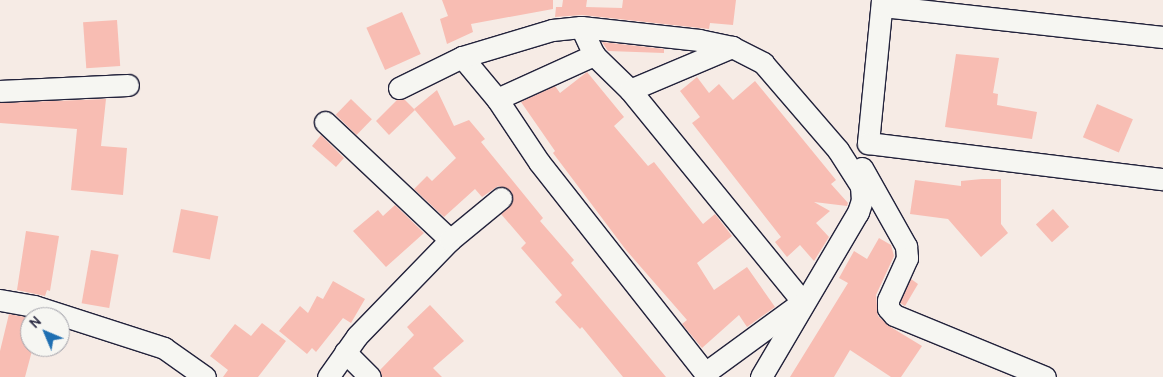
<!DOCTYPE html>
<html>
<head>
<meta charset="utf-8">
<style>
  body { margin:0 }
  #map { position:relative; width:1163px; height:377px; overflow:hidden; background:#f6ebe5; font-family:Delius,sans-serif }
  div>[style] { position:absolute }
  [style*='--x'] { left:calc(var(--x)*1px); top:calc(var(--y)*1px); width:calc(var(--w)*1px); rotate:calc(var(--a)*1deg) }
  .building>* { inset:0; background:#f8bdb3; transform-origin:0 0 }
  .roads { filter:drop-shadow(1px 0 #22223b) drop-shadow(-1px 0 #22223b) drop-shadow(0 1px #22223b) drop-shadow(0 -1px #22223b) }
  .minor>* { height:21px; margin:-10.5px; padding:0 10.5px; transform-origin:10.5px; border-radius:10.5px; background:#f6f6f2 }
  span { translate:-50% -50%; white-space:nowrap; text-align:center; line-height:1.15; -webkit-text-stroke:4.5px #f6f6f2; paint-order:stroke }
  .north { position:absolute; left:20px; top:307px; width:50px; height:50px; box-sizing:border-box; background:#f6f6f2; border:1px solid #a1a1a9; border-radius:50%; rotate:315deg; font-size:14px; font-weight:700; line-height:20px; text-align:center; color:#22223b }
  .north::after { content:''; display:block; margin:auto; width:18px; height:22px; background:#1f6fb2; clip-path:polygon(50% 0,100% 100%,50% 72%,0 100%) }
</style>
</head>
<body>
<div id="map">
  <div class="building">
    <i style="clip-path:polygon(442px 0,553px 0,553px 9px,471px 24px,473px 32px,447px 44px,440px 19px,448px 16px)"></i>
    <i style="clip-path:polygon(563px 0,587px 0,586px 7px,622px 8px,623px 0,736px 0,733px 25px,710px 23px,709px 29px,582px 15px,555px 17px,556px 7px,562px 7px)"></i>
    <i style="left:402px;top:12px;width:46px;height:39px;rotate:66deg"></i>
    <i style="left:117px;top:20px;width:46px;height:34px;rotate:86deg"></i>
    <i style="clip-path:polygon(602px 42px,664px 49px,664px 53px,608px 51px)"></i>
    <i style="clip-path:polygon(956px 54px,999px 58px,993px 93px,998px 94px,997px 105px,1037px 112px,1032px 139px,945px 127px)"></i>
    <i style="clip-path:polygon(587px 72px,624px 117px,614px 126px,648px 166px,654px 162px,703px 224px,715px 214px,732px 236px,697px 263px,714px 290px,747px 267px,775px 307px,747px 327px,739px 315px,702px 348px,682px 324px,687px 320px,626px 250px,553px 153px,555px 151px,521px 102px,555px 86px,560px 93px)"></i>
    <i style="clip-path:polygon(697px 77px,709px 93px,719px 84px,733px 100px,755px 81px,836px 180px,831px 184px,848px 203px,847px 206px,814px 202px,830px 211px,816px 223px,829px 237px,814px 261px,800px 245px,787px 257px,775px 242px,781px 237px,692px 123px,700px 117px,680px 91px)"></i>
    <i style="clip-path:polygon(437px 90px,454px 126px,469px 120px,485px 139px,481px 142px,543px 218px,540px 221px,574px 260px,571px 263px,666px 377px,623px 377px,582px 327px,580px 329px,555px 302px,562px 295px,521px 248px,526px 243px,501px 214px,512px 203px,510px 190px,498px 186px,482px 197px,475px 189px,444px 217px,414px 189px,427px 176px,432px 181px,456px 158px,414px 109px)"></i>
    <i style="clip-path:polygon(106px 99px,101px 146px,127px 148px,123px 195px,71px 190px,77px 129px,0 123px,0 103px)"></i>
    <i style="left:351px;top:99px;width:29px;height:22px;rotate:44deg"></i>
    <i style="clip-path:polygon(404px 99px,415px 110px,389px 135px,376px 121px,397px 100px)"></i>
    <i style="left:1097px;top:104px;width:39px;height:36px;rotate:23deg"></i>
    <i style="clip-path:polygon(321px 135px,344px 158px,336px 167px,312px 146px)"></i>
    <i style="clip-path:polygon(982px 179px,1001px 179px,1001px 224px,1008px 233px,981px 257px,948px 219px,910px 214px,915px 180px,961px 186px,961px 181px)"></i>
    <i style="clip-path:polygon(395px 205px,424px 233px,386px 267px,353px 231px,378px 210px,383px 216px)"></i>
    <i style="left:181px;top:209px;width:38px;height:44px;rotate:11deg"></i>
    <i style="left:1053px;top:209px;width:24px;height:23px;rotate:48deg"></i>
    <i style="clip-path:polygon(26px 231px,59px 236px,50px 291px,47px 290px,45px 296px,17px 290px)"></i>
    <i style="clip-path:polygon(879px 238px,891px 245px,894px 256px,876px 295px,878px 316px,889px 326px,922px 346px,901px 377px,891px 377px,850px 350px,834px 377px,790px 377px,848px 283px,839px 278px,854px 251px,867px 259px)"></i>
    <i style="left:91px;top:250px;width:28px;height:54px;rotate:10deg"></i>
    <i style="clip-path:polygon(911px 279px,918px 284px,905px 306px,900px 303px)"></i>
    <i style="clip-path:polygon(333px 281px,365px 299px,351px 323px,343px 318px,316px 352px,312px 348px,307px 354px,279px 331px,300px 306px,308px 313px,317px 296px,323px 299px)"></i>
    <i style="clip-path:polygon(430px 305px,464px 341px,433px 368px,442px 377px,382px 377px,380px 370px,414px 335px,407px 327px)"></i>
    <i style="clip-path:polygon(9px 314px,30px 318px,30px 347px,33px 347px,25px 377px,0 377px,0 351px)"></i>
    <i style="clip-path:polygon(262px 323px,286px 341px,258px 377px,223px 377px,228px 370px,210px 356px,235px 324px,251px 336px)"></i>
  </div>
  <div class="roads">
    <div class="minor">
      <i style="--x:882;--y:0;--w:144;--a:95.6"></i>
      <i style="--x:868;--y:143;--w:297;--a:7"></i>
      <i style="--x:882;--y:6;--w:283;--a:6.3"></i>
      <i style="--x:581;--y:27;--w:31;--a:65"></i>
      <i style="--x:594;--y:55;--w:50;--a:44.2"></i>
      <i style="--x:630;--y:90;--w:274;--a:50.8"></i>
      <i style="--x:462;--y:57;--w:55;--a:50.2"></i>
      <i style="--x:497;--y:99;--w:76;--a:56.3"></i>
      <i style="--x:539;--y:162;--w:273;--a:51.8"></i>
      <i style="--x:399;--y:88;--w:70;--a:-26.2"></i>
      <i style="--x:462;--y:57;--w:94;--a:-16.7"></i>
      <i style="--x:552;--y:30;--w:29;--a:-6"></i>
      <i style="--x:581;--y:27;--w:119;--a:6.3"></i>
      <i style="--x:699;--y:40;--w:34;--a:12"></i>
      <i style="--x:732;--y:47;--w:35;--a:27"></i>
      <i style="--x:763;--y:63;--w:115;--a:49.2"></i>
      <i style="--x:838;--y:150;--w:43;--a:57.4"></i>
      <i style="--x:861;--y:186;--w:14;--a:86"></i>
      <i style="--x:862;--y:200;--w:13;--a:108"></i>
      <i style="--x:858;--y:212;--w:191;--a:120.5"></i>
      <i style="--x:630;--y:90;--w:111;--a:-22.9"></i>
      <i style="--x:0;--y:91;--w:128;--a:-2.7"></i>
      <i style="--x:497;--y:99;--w:107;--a:-24.4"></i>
      <i style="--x:325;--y:122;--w:172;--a:43.3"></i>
      <i style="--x:862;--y:168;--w:90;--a:60.6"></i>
      <i style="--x:906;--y:246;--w:12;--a:85"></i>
      <i style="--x:907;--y:258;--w:46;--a:114.3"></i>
      <i style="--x:888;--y:300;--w:8;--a:90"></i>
      <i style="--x:888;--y:308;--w:9;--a:49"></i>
      <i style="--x:894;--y:315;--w:163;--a:22.3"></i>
      <i style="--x:0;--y:300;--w:35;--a:10"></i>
      <i style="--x:34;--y:306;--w:137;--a:17.9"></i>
      <i style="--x:164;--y:348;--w:50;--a:35.3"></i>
      <i style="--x:345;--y:352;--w:35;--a:45"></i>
      <i style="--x:705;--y:373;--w:114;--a:-36.1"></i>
      <i style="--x:328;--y:377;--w:50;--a:-54.7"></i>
      <i style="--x:357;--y:336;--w:134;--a:-45.9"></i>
      <i style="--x:450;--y:240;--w:66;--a:-39.5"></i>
    </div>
  </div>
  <div class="north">N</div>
</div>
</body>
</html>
